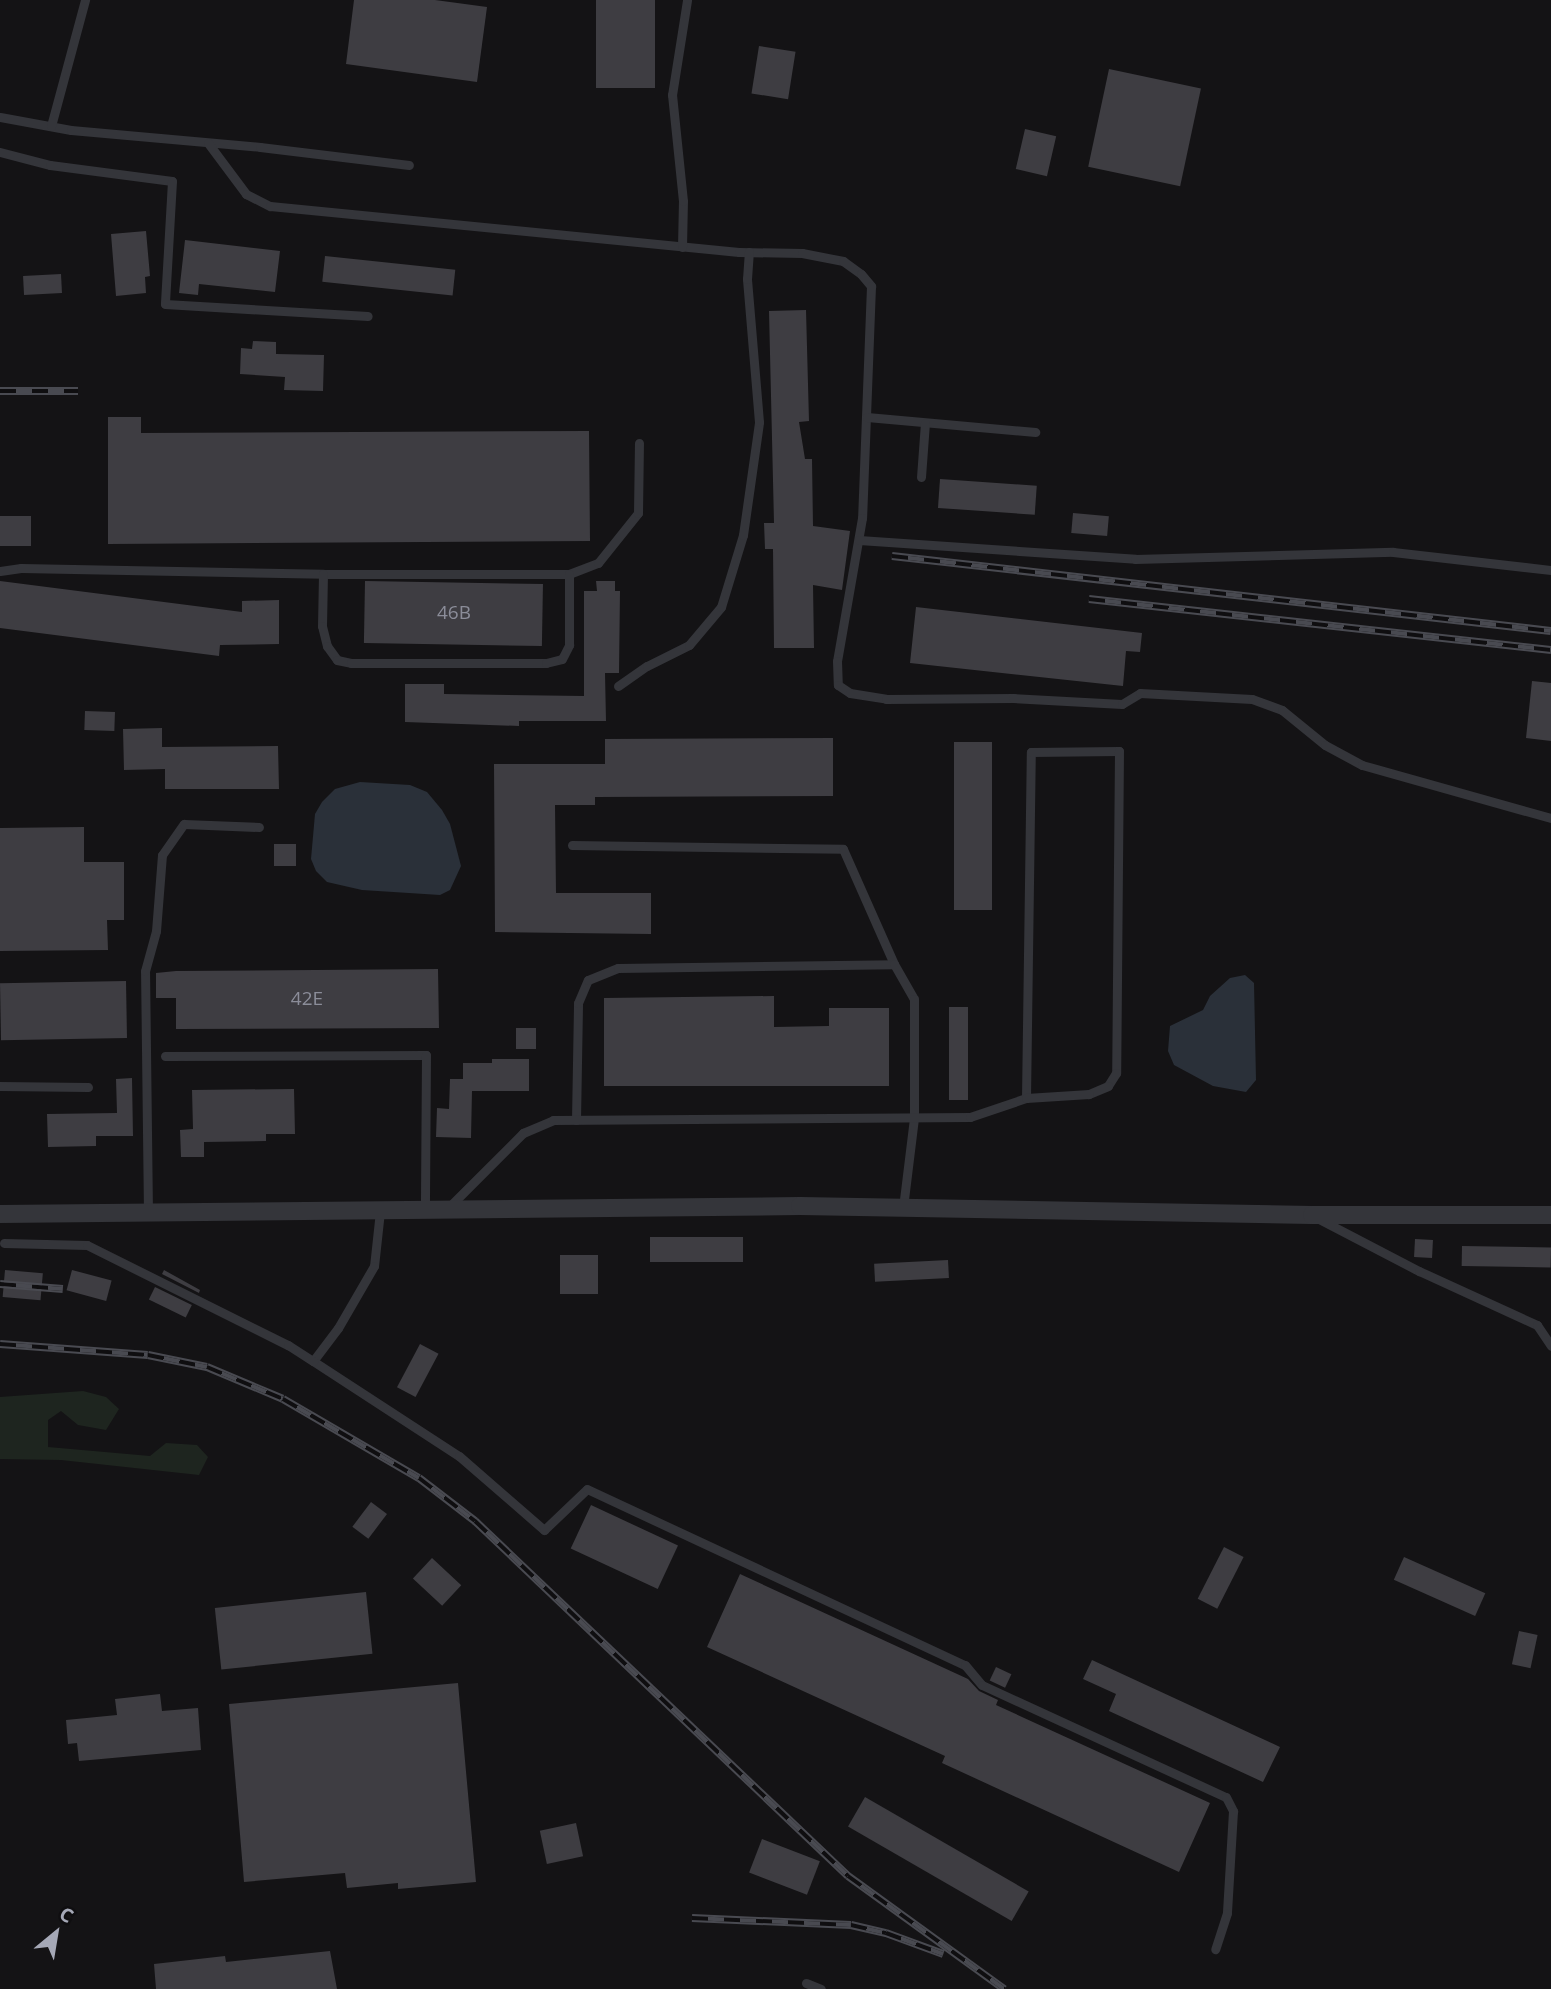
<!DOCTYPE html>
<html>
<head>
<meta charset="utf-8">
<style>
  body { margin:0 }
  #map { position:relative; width:1551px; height:1989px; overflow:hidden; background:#141315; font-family:"Open Sans",sans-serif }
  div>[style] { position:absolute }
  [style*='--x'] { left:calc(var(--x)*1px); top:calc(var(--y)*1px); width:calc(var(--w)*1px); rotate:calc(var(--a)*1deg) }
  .green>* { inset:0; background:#1e251f }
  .water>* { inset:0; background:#2a3039 }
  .building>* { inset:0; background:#3e3d42; transform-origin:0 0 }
  .lane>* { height:9px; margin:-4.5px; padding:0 4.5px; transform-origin:4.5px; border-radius:4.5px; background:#34353a }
  .street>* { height:18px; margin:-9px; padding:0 9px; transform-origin:9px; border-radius:9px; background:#34353a }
  .rail>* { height:8px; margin-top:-4px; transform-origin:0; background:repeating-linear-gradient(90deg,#0f0e10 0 16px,#494a51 0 32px); box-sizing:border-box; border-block:2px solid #494a51 }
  span { translate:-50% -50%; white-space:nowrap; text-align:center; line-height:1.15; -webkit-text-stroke:5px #0f0e10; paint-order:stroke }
  .number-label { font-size:19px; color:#8b8d99 }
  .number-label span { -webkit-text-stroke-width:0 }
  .north { position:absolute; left:21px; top:1898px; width:70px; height:70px; -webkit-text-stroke:5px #0f0e10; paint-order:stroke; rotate:30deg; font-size:19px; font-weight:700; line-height:28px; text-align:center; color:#a5a8b6 }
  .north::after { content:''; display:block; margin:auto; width:24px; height:32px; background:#a5a8b6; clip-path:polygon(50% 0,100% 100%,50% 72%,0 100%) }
</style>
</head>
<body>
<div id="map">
  <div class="green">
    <i style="clip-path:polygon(83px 1391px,106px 1397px,119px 1409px,106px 1430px,78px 1425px,61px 1411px,48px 1420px,48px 1447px,150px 1456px,166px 1443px,197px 1445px,208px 1457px,199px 1475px,61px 1460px,0 1459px,0 1397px)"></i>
  </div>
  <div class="water">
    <i style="clip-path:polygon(360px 782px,410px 785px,427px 792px,442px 810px,450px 824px,461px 866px,450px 890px,440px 895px,362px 890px,327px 882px,316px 871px,311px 859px,315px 814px,322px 802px,335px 789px)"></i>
    <i style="clip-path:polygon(1245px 975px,1254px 983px,1256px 1080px,1246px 1092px,1213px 1086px,1174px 1065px,1168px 1051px,1170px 1026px,1203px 1010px,1210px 996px,1230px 978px)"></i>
  </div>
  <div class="building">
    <i style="clip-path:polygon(354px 0,435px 0,487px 7px,477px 82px,346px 64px)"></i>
    <i style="left:596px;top:0;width:59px;height:88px"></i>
    <i style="left:759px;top:46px;width:37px;height:48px;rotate:9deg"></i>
    <i style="left:1109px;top:69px;width:94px;height:100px;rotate:12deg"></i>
    <i style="left:1025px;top:129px;width:32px;height:41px;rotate:13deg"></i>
    <i style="clip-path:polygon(146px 231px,150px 276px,145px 277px,146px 293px,116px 296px,111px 234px)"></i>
    <i style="clip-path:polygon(185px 240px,280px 251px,275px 292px,199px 284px,198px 295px,179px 293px)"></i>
    <i style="left:325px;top:256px;width:131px;height:26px;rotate:6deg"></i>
    <i style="left:61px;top:274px;width:19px;height:38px;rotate:87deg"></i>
    <i style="clip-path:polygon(806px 310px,809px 421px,799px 422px,805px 459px,812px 459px,813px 526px,850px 531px,842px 590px,813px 585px,814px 648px,774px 648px,773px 549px,765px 549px,764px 523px,774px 523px,769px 311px)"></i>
    <i style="clip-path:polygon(253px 341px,276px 342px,276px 354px,324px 355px,323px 391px,284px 390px,285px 377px,240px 374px,241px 348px,252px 349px)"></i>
    <i style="clip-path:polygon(108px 417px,141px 417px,141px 433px,589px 431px,590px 541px,108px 544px)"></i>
    <i style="left:940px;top:479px;width:97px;height:29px;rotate:4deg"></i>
    <i style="left:1073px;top:513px;width:36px;height:20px;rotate:5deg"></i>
    <i style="left:0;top:516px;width:31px;height:30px"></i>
    <i style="clip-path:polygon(0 581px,242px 612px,242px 601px,279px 600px,279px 644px,220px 645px,219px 656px,0 628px)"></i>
    <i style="left:365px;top:581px;width:178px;height:62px;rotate:1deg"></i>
    <i style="clip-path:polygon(596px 581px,615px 581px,615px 591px,620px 591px,619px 673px,605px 673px,606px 721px,519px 721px,519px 726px,405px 722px,405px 684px,444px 684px,444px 694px,584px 696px,584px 591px,597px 591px)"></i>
    <i style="clip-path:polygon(916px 607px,1142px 633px,1140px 652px,1126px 651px,1123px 686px,910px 663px)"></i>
    <i style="clip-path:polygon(1532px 681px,1551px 683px,1551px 741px,1526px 738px)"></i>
    <i style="left:85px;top:711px;width:30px;height:19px;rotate:2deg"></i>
    <i style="clip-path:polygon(162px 728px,162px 747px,278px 746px,279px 789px,165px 789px,165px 769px,124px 770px,123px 729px)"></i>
    <i style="clip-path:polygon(833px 738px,833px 796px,595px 797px,595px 805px,555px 805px,556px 893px,651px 893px,651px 934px,495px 932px,494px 764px,605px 764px,605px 739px)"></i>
    <i style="left:954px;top:742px;width:38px;height:168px"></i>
    <i style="clip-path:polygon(84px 827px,84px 862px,124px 862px,124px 920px,107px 920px,108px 950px,0 951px,0 828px)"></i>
    <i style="left:274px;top:844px;width:22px;height:22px"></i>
    <i style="clip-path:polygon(438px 969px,439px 1028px,176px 1029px,176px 998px,156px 998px,156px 973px,176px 971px)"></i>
    <i style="left:126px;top:981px;width:57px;height:126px;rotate:89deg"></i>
    <i style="clip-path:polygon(774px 996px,774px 1027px,829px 1026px,829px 1008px,889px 1008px,889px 1086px,604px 1086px,604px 998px)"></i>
    <i style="left:949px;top:1007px;width:19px;height:93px"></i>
    <i style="left:516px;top:1028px;width:20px;height:21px"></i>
    <i style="clip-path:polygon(492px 1059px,529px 1059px,529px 1091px,472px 1091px,471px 1138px,436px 1137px,437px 1108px,449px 1109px,450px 1079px,463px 1079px,463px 1063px,492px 1063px)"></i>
    <i style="clip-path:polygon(132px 1078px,133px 1136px,96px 1136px,96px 1146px,48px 1147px,47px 1114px,117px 1113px,116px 1079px)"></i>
    <i style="clip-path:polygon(294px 1089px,295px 1134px,266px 1134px,266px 1141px,204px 1142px,204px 1157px,181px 1157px,180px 1130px,193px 1129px,192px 1090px)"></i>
    <i style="left:743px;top:1237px;width:25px;height:93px;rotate:90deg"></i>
    <i style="left:1415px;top:1239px;width:18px;height:18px;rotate:3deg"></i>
    <i style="left:1462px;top:1246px;width:89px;height:20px;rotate:1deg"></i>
    <i style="left:560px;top:1255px;width:38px;height:39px"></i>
    <i style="left:948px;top:1260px;width:18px;height:74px;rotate:87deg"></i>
    <i style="left:5px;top:1270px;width:38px;height:27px;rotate:5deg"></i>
    <i style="left:72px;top:1270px;width:41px;height:21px;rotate:15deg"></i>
    <i style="clip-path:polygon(164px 1270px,200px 1290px,199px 1293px,162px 1274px)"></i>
    <i style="left:155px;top:1287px;width:41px;height:14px;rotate:26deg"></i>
    <i style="left:420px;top:1344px;width:21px;height:49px;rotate:28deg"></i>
    <i style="left:371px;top:1502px;width:20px;height:31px;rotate:37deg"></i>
    <i style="left:591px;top:1505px;width:96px;height:48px;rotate:25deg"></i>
    <i style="left:1224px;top:1547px;width:22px;height:58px;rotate:27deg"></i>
    <i style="left:1404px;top:1557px;width:89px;height:25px;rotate:24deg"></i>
    <i style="left:432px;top:1558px;width:40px;height:28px;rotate:43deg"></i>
    <i style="clip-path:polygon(740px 1574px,968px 1679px,979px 1691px,998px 1700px,996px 1705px,1210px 1803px,1179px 1872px,942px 1763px,945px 1756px,707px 1647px)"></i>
    <i style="left:366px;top:1592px;width:62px;height:152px;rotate:84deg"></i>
    <i style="left:1519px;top:1631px;width:19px;height:34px;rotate:12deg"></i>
    <i style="clip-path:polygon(1092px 1660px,1280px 1747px,1263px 1782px,1109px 1711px,1116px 1694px,1083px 1679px)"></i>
    <i style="left:996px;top:1667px;width:17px;height:15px;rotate:25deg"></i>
    <i style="clip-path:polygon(458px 1683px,476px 1882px,398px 1889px,398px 1883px,347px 1888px,345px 1873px,244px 1882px,229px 1704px)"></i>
    <i style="clip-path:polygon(160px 1694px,162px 1711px,198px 1708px,201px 1750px,79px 1761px,77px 1743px,68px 1744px,66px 1720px,117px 1715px,115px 1699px)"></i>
    <i style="left:865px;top:1797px;width:189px;height:34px;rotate:30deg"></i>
    <i style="left:576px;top:1823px;width:34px;height:37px;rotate:78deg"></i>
    <i style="left:762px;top:1839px;width:62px;height:36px;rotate:21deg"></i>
    <i style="clip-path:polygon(330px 1951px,337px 1989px,156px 1989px,154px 1964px,225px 1956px,226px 1962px)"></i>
  </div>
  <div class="lane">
    <i style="--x:0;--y:117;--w:72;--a:10.4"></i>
    <i style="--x:71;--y:130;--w:190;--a:5.1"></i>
    <i style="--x:260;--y:147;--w:150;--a:6.9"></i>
    <i style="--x:51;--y:126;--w:131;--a:-74.9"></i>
    <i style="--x:208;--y:143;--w:64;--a:53.3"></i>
    <i style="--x:246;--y:194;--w:27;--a:27"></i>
    <i style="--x:270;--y:206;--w:471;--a:5.6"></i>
    <i style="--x:739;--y:252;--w:63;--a:0.9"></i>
    <i style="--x:802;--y:253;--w:42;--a:11"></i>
    <i style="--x:843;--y:261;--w:22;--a:36"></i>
    <i style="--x:861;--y:274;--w:16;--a:50"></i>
    <i style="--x:871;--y:286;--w:232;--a:92.2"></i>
    <i style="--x:862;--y:518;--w:145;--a:99.9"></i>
    <i style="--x:837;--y:661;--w:24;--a:88"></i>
    <i style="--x:838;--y:685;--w:14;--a:34"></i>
    <i style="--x:850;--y:693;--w:36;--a:9"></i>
    <i style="--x:886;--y:699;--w:127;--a:-0.5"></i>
    <i style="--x:1013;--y:698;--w:109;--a:3.2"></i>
    <i style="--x:1122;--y:704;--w:21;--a:-31"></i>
    <i style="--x:1140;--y:693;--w:112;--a:3.1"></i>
    <i style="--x:1252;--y:699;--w:32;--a:20"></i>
    <i style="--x:1282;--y:710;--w:55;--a:39.1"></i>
    <i style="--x:1325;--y:745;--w:42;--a:28.4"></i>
    <i style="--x:1362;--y:765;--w:196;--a:15.7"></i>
    <i style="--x:0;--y:152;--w:52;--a:14.6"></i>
    <i style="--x:50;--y:165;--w:123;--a:7.5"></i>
    <i style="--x:172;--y:181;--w:123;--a:93.3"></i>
    <i style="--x:165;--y:304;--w:203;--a:3.4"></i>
    <i style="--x:682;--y:247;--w:46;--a:-88.8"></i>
    <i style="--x:683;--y:201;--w:107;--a:-95.9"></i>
    <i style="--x:672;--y:95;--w:96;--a:-81"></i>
    <i style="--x:867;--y:417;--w:169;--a:5.1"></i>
    <i style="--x:921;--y:477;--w:54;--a:-85.8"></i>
    <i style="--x:859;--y:540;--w:277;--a:3.9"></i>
    <i style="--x:1135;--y:559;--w:258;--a:-1.6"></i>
    <i style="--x:1393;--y:552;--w:159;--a:6.5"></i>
    <i style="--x:0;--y:571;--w:21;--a:-8"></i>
    <i style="--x:21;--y:568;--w:302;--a:1.1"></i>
    <i style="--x:323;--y:574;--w:246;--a:0"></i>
    <i style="--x:569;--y:574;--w:31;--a:-21"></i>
    <i style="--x:598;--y:563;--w:64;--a:-51.3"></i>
    <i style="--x:638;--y:513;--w:70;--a:-89.2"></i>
    <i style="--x:323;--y:574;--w:52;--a:91.1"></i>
    <i style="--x:322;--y:626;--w:21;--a:76"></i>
    <i style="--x:327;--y:646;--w:17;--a:54"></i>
    <i style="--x:337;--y:660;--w:14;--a:12"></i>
    <i style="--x:351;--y:663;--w:195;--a:0"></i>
    <i style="--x:546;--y:663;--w:16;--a:-14"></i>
    <i style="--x:562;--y:659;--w:16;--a:-63"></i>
    <i style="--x:569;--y:645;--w:71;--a:-90"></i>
    <i style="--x:618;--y:686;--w:35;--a:-35"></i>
    <i style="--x:647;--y:666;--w:47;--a:-26.6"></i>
    <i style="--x:689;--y:645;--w:50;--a:-49.9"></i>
    <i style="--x:721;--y:607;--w:75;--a:-73"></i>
    <i style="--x:743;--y:535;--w:114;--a:-81.9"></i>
    <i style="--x:759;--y:422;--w:144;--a:-94.8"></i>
    <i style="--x:747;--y:279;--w:27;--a:-86"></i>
    <i style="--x:572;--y:845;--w:271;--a:0.8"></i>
    <i style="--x:843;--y:849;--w:126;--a:66.1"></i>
    <i style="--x:165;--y:1056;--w:261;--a:-0.2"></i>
    <i style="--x:426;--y:1055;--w:156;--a:90.4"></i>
    <i style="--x:0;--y:1086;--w:88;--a:0.7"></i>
    <i style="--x:576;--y:1120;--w:117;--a:-89"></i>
    <i style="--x:578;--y:1003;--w:25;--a:-67"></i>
    <i style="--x:588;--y:980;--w:32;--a:-22"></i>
    <i style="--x:618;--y:968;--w:276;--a:-0.8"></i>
    <i style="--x:894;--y:964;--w:40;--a:60.3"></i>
    <i style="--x:914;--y:999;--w:119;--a:90"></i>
    <i style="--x:914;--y:1118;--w:91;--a:97"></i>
    <i style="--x:449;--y:1207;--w:105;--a:-45"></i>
    <i style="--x:523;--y:1133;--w:33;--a:-23"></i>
    <i style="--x:553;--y:1120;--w:417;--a:-0.4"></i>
    <i style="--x:970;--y:1117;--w:59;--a:-18.7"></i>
    <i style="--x:1026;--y:1098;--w:346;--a:-89.2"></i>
    <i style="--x:1031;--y:752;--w:88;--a:-0.7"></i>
    <i style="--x:1119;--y:751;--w:322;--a:90.5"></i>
    <i style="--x:1116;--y:1073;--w:15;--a:122"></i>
    <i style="--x:1108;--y:1086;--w:21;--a:157"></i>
    <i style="--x:1089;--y:1094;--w:63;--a:176.4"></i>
    <i style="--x:380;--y:1211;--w:55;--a:96.2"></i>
    <i style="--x:374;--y:1266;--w:72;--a:120.1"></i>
    <i style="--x:338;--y:1328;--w:41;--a:127.1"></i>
    <i style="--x:313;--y:1361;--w:174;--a:33.1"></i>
    <i style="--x:459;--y:1456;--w:113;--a:41"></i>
    <i style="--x:544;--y:1530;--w:59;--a:-43.6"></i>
    <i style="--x:587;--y:1489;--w:417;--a:25"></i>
    <i style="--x:965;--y:1665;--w:26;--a:50"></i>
    <i style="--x:982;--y:1685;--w:268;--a:24.7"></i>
    <i style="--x:1226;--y:1797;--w:16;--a:63"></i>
    <i style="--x:1233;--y:1811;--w:102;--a:93.4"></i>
    <i style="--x:1227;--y:1913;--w:38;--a:108"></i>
    <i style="--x:148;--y:1213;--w:242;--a:-90.7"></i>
    <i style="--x:145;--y:971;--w:41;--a:-74.6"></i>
    <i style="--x:156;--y:931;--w:76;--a:-85.5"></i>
    <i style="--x:162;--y:855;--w:38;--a:-55"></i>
    <i style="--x:184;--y:824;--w:75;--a:2.3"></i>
    <i style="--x:1319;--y:1219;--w:113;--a:27.5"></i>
    <i style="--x:1419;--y:1271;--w:130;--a:24.6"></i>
    <i style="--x:1537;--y:1325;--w:25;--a:56"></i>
    <i style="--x:4;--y:1243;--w:83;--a:1.4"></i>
    <i style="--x:87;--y:1245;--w:225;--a:26.5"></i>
    <i style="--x:288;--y:1345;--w:30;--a:33"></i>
    <i style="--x:806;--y:1983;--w:16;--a:22"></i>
  </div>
  <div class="street">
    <i style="--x:0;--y:1214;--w:800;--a:-0.57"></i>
    <i style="--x:800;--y:1206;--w:512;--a:1.01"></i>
    <i style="--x:1312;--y:1215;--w:239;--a:0"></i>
  </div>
  <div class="rail">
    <i style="--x:0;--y:391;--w:78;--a:0"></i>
    <i style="--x:892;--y:556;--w:663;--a:6.49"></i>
    <i style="--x:1089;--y:599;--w:465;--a:6.3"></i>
    <i style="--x:0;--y:1284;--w:63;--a:4.5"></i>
    <i style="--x:0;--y:1344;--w:148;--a:4.3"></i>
    <i style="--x:148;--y:1355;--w:60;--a:11.5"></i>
    <i style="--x:207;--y:1367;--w:82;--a:22.8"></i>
    <i style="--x:283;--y:1399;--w:157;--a:30.2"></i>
    <i style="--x:419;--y:1478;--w:71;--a:37.5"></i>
    <i style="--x:475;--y:1521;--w:515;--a:43.58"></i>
    <i style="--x:848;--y:1876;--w:193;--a:35.9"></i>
    <i style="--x:692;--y:1918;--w:159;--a:2.5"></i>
    <i style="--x:851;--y:1925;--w:36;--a:13"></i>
    <i style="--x:886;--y:1933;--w:61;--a:20.2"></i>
  </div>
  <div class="number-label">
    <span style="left:454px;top:613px">46В</span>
    <span style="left:307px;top:999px">42Е</span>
  </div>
  <div class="north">С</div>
</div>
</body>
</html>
